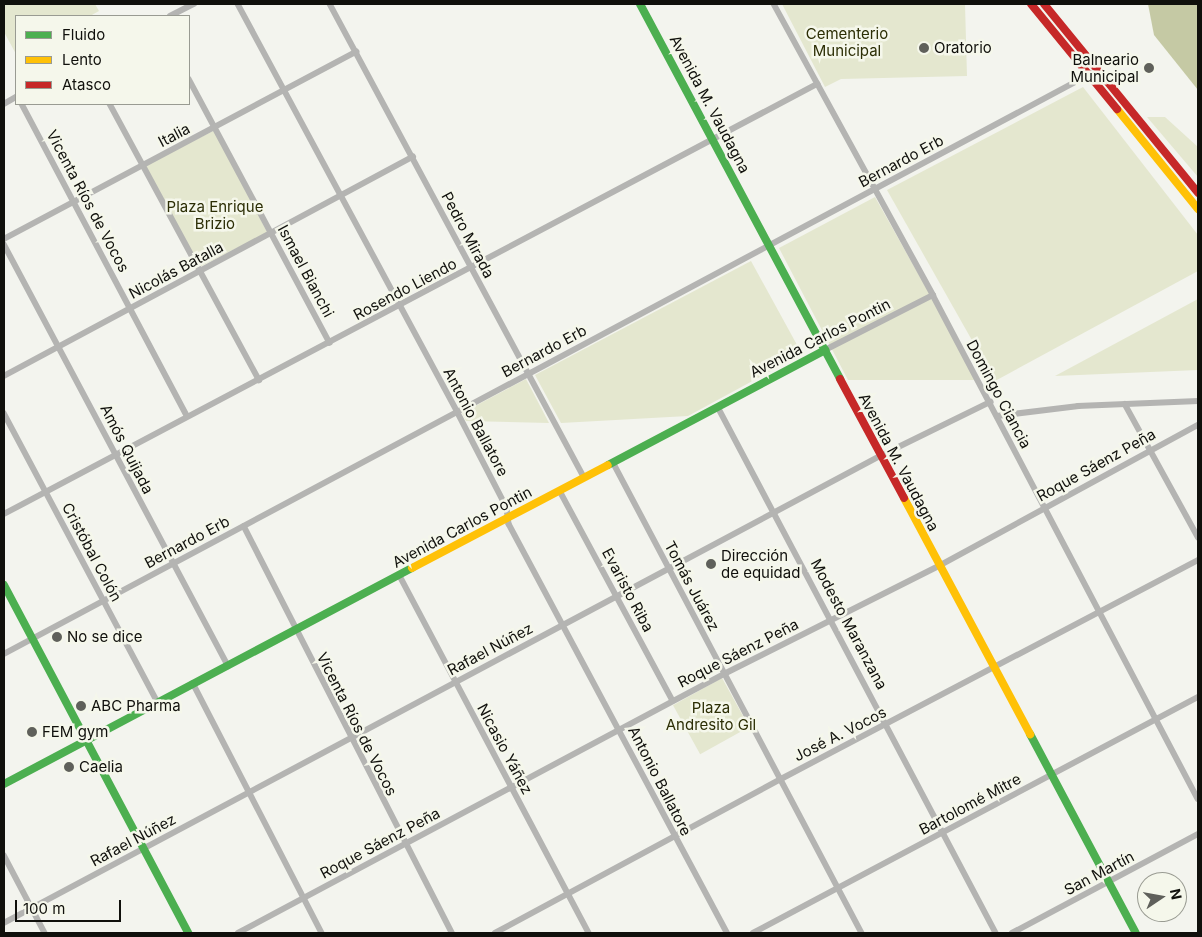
<!DOCTYPE html>
<html>
<head>
<meta charset="utf-8">
<style>
  body { margin:0 }
  #map { position:relative; width:1202px; height:937px; overflow:hidden; background:#f3f4ee; font-family:Inter,sans-serif }
  div>[style] { position:absolute }
  [style*='--x'] { left:calc(var(--x)*1px); top:calc(var(--y)*1px); width:calc(var(--w)*1px); rotate:calc(var(--a)*1deg) }
  .green>* { inset:0; background:#e4e7cf; transform-origin:0 0 }
  .water>* { inset:0; background:#c5c9a4 }
  .street>* { height:5.5px; margin:-2.75px; padding:0 2.75px; transform-origin:2.75px; border-radius:2.75px; background:#b4b4b2 }
  .fast>* { height:8px; margin:-4px; padding:0 4px; transform-origin:4px; border-radius:4px; background:#4caf50 }
  .slow>* { height:8px; margin:-4px; padding:0 4px; transform-origin:4px; border-radius:4px; background:#ffc107 }
  .jam>* { height:8px; margin:-4px; padding:0 4px; transform-origin:4px; border-radius:4px; background:#c62828 }
  .dots>* { width:14px; height:14px; translate:-50% -50%; box-sizing:border-box; border:2px solid #f5f7eb; border-radius:50% }
  span { translate:-50% -50%; white-space:nowrap; text-align:center; line-height:1.15; -webkit-text-stroke:5px #f5f7eb; paint-order:stroke }
  .park-label { font-size:15px; color:#2c2e05 }
  .poi-label { font-size:15px; color:#10100c }
  .left { translate:0 -50%; text-align:left }
  .right { translate:-100% -50%; text-align:right }
  .street-label { font-size:15px; color:#10100c }
  .frame { position:absolute; inset:0; border:5px solid #10100c; pointer-events:none }
  .legend { position:absolute; left:15px; top:15px; width:175px; height:90px; box-sizing:border-box; background:#f5f7eb; border:1px solid #999b92; margin:0; padding:6px 9px; list-style:none; font-size:15px; color:#10100c }
  .legend li { display:flex; align-items:center; gap:10px; height:25px }
  .legend b { width:25px; border:1px solid #999b92 }
  .north { position:absolute; left:1137px; top:872px; width:50px; height:50px; box-sizing:border-box; background:#f5f7eb; border:1px solid #999b92; border-radius:50%; rotate:78deg; font-size:14px; font-weight:700; line-height:20px; text-align:center; color:#10100c }
  .north::after { content:''; display:block; margin:auto; width:18px; height:22px; background:#5f605b; clip-path:polygon(50% 0,100% 100%,50% 72%,0 100%) }
  .scale { position:absolute; left:15px; top:900px; width:106px; height:22px; box-sizing:border-box; border:2px solid #10100c; border-top:0; padding-left:6px; font-size:15px; line-height:18px; white-space:nowrap; color:#10100c; -webkit-text-stroke:4px #f5f7eb; paint-order:stroke }
</style>
</head>
<body>
<div id="map">
  <div class="green">
    <i style="clip-path:polygon(4px 4px,95px 4px,99px 11px,90px 16px,16px 16px,16px 54px,4px 32px)"></i>
    <i style="clip-path:polygon(782px 4px,965px 4px,967px 76px,841px 79px,825px 87px)"></i>
    <i style="clip-path:polygon(1083px 87px,1198px 235px,1198px 271px,995px 381px,887px 190px)"></i>
    <i style="clip-path:polygon(1147px 117px,1165px 117px,1198px 147px,1198px 177px)"></i>
    <i style="left:215px;top:130px;width:115px;height:78px;rotate:63deg"></i>
    <i style="clip-path:polygon(875px 197px,978px 380px,848px 380px,779px 248px)"></i>
    <i style="clip-path:polygon(751px 261px,802px 354px,688px 416px,561px 423px,535px 375px)"></i>
    <i style="clip-path:polygon(1198px 299px,1198px 370px,1055px 376px)"></i>
    <i style="clip-path:polygon(526px 379px,549px 423px,466px 421px,462px 413px)"></i>
    <i style="left:722px;top:678px;width:56px;height:56px;rotate:61deg"></i>
  </div>
  <div class="water">
    <i style="clip-path:polygon(1148px 4px,1198px 4px,1198px 90px,1154px 35px)"></i>
  </div>
  <div class="street">
    <i style="--x:238;--y:4;--w:462;--a:61.7"></i>
    <i style="--x:457;--y:411;--w:109;--a:62.7"></i>
    <i style="--x:507;--y:508;--w:16;--a:83"></i>
    <i style="--x:509;--y:524;--w:463;--a:61.9"></i>
    <i style="--x:330;--y:4;--w:537;--a:61.76"></i>
    <i style="--x:774;--y:4;--w:332;--a:61.3"></i>
    <i style="--x:933;--y:295;--w:569;--a:62.26"></i>
    <i style="--x:170;--y:16;--w:27;--a:-27"></i>
    <i style="--x:189;--y:79;--w:299;--a:61.9"></i>
    <i style="--x:4;--y:104;--w:14;--a:-30"></i>
    <i style="--x:22;--y:104;--w:353;--a:62.1"></i>
    <i style="--x:110;--y:104;--w:314;--a:61.6"></i>
    <i style="--x:4;--y:239;--w:399;--a:-28"></i>
    <i style="--x:4;--y:244;--w:478;--a:62"></i>
    <i style="--x:825;--y:350;--w:121;--a:-27"></i>
    <i style="--x:4;--y:376;--w:464;--a:-28.2"></i>
    <i style="--x:1125;--y:404;--w:152;--a:61.2"></i>
    <i style="--x:718;--y:407;--w:595;--a:62.14"></i>
    <i style="--x:4;--y:413;--w:328;--a:62"></i>
    <i style="--x:997;--y:416;--w:82;--a:-7"></i>
    <i style="--x:1078;--y:406;--w:120;--a:-2.4"></i>
    <i style="--x:613;--y:462;--w:533;--a:62.14"></i>
    <i style="--x:560;--y:491;--w:238;--a:61.7"></i>
    <i style="--x:4;--y:514;--w:920;--a:-27.87"></i>
    <i style="--x:244;--y:526;--w:457;--a:62.9"></i>
    <i style="--x:400;--y:576;--w:404;--a:62.1"></i>
    <i style="--x:4;--y:654;--w:1238;--a:-28.1"></i>
    <i style="--x:193;--y:683;--w:281;--a:62.7"></i>
    <i style="--x:4;--y:855;--w:88;--a:62.3"></i>
    <i style="--x:4;--y:923;--w:993;--a:-28.06"></i>
    <i style="--x:880;--y:456;--w:123;--a:-26.1"></i>
    <i style="--x:238;--y:933;--w:551;--a:-28.05"></i>
    <i style="--x:724;--y:674;--w:241;--a:-26.7"></i>
    <i style="--x:939;--y:566;--w:295;--a:-28.6"></i>
    <i style="--x:495;--y:933;--w:325;--a:-28.3"></i>
    <i style="--x:781;--y:779;--w:471;--a:-27.7"></i>
    <i style="--x:753;--y:933;--w:504;--a:-27.94"></i>
    <i style="--x:1012;--y:933;--w:211;--a:-28"></i>
  </div>
  <div class="fast">
    <i style="--x:640;--y:4;--w:425;--a:61.9"></i>
    <i style="--x:608;--y:465;--w:246;--a:-27.9"></i>
    <i style="--x:4;--y:585;--w:394;--a:62.1"></i>
    <i style="--x:1030;--y:734;--w:225;--a:62"></i>
    <i style="--x:4;--y:784;--w:462;--a:-27.9"></i>
  </div>
  <div class="slow">
    <i style="--x:1117;--y:109;--w:129;--a:51"></i>
    <i style="--x:904;--y:498;--w:268;--a:61.9"></i>
    <i style="--x:412;--y:568;--w:221;--a:-27.7"></i>
  </div>
  <div class="jam">
    <i style="--x:1031;--y:4;--w:136;--a:50.7"></i>
    <i style="--x:1044;--y:4;--w:244;--a:50.8"></i>
    <i style="--x:840;--y:379;--w:135;--a:61.7"></i>
  </div>
  <div class="dots">
    <i style="left:924px;top:48px;background:#5f605b"></i>
    <i style="left:1149px;top:68px;background:#5f605b"></i>
    <i style="left:711px;top:564px;background:#5f605b"></i>
    <i style="left:57px;top:637px;background:#5f605b"></i>
    <i style="left:81px;top:706px;background:#5f605b"></i>
    <i style="left:32px;top:732px;background:#5f605b"></i>
    <i style="left:69px;top:767px;background:#5f605b"></i>
  </div>
  <div class="park-label">
    <span style="left:847px;top:42px">Cementerio<br>Municipal</span>
    <span style="left:215px;top:215px">Plaza Enrique<br>Brizio</span>
    <span style="left:711px;top:716px">Plaza<br>Andresito Gil</span>
  </div>
  <div class="poi-label">
    <span class="left" style="left:934px;top:48px">Oratorio</span>
    <span class="right" style="left:1139px;top:68px">Balneario<br>Municipal</span>
    <span class="left" style="left:721px;top:564px">Dirección<br>de equidad</span>
    <span class="left" style="left:67px;top:637px">No se dice</span>
    <span class="left" style="left:91px;top:706px">ABC Pharma</span>
    <span class="left" style="left:42px;top:732px">FEM gym</span>
    <span class="left" style="left:79px;top:767px">Caelia</span>
  </div>
  <div class="street-label">
    <span style="left:710px;top:104px;rotate:62deg">Avenida M. Vaudagna</span>
    <span style="left:174px;top:135px;rotate:-28deg">Italia</span>
    <span style="left:901px;top:161px;rotate:-28deg">Bernardo Erb</span>
    <span style="left:88px;top:201px;rotate:62deg">Vicenta Ríos de Vocos</span>
    <span style="left:468px;top:235px;rotate:62deg">Pedro Mirada</span>
    <span style="left:176px;top:270px;rotate:-28deg">Nicolás Batalla</span>
    <span style="left:306px;top:271px;rotate:62deg">Ismael Bianchi</span>
    <span style="left:405px;top:289px;rotate:-28deg">Rosendo Liendo</span>
    <span style="left:820px;top:338px;rotate:-27deg">Avenida Carlos Pontin</span>
    <span style="left:544px;top:351px;rotate:-28deg">Bernardo Erb</span>
    <span style="left:999px;top:394px;rotate:62deg">Domingo Ciancia</span>
    <span style="left:476px;top:422px;rotate:62deg">Antonio Ballatore</span>
    <span style="left:127px;top:449px;rotate:63deg">Amós Quijada</span>
    <span style="left:899px;top:462px;rotate:62deg">Avenida M. Vaudagna</span>
    <span style="left:1096px;top:465px;rotate:-29deg">Roque Sáenz Peña</span>
    <span style="left:462px;top:527px;rotate:-28deg">Avenida Carlos Pontin</span>
    <span style="left:187px;top:542px;rotate:-28deg">Bernardo Erb</span>
    <span style="left:92px;top:552px;rotate:62deg">Cristóbal Colón</span>
    <span style="left:692px;top:586px;rotate:62deg">Tomás Juárez</span>
    <span style="left:628px;top:590px;rotate:62deg">Evaristo Riba</span>
    <span style="left:849px;top:624px;rotate:62deg">Modesto Maranzana</span>
    <span style="left:490px;top:649px;rotate:-28deg">Rafael Núñez</span>
    <span style="left:738px;top:653px;rotate:-27deg">Roque Sáenz Peña</span>
    <span style="left:357px;top:724px;rotate:63deg">Vicenta Ríos de Vocos</span>
    <span style="left:840px;top:734px;rotate:-27deg">José A. Vocos</span>
    <span style="left:505px;top:749px;rotate:62deg">Nicasio Yáñez</span>
    <span style="left:660px;top:781px;rotate:63deg">Antonio Ballatore</span>
    <span style="left:970px;top:804px;rotate:-28deg">Bartolomé Mitre</span>
    <span style="left:133px;top:840px;rotate:-28deg">Rafael Núñez</span>
    <span style="left:380px;top:843px;rotate:-28deg">Roque Sáenz Peña</span>
    <span style="left:1099px;top:873px;rotate:-28deg">San Martín</span>
  </div>
  <div class="frame"></div>
  <ul class="legend">
  <li><b style="height:6px;background:#4caf50"></b>Fluido</li>
  <li><b style="height:6px;background:#ffc107"></b>Lento</li>
  <li><b style="height:6px;background:#c62828"></b>Atasco</li>
  </ul>
  <div class="north">N</div>
  <div class="scale">100 m</div>
</div>
</body>
</html>
